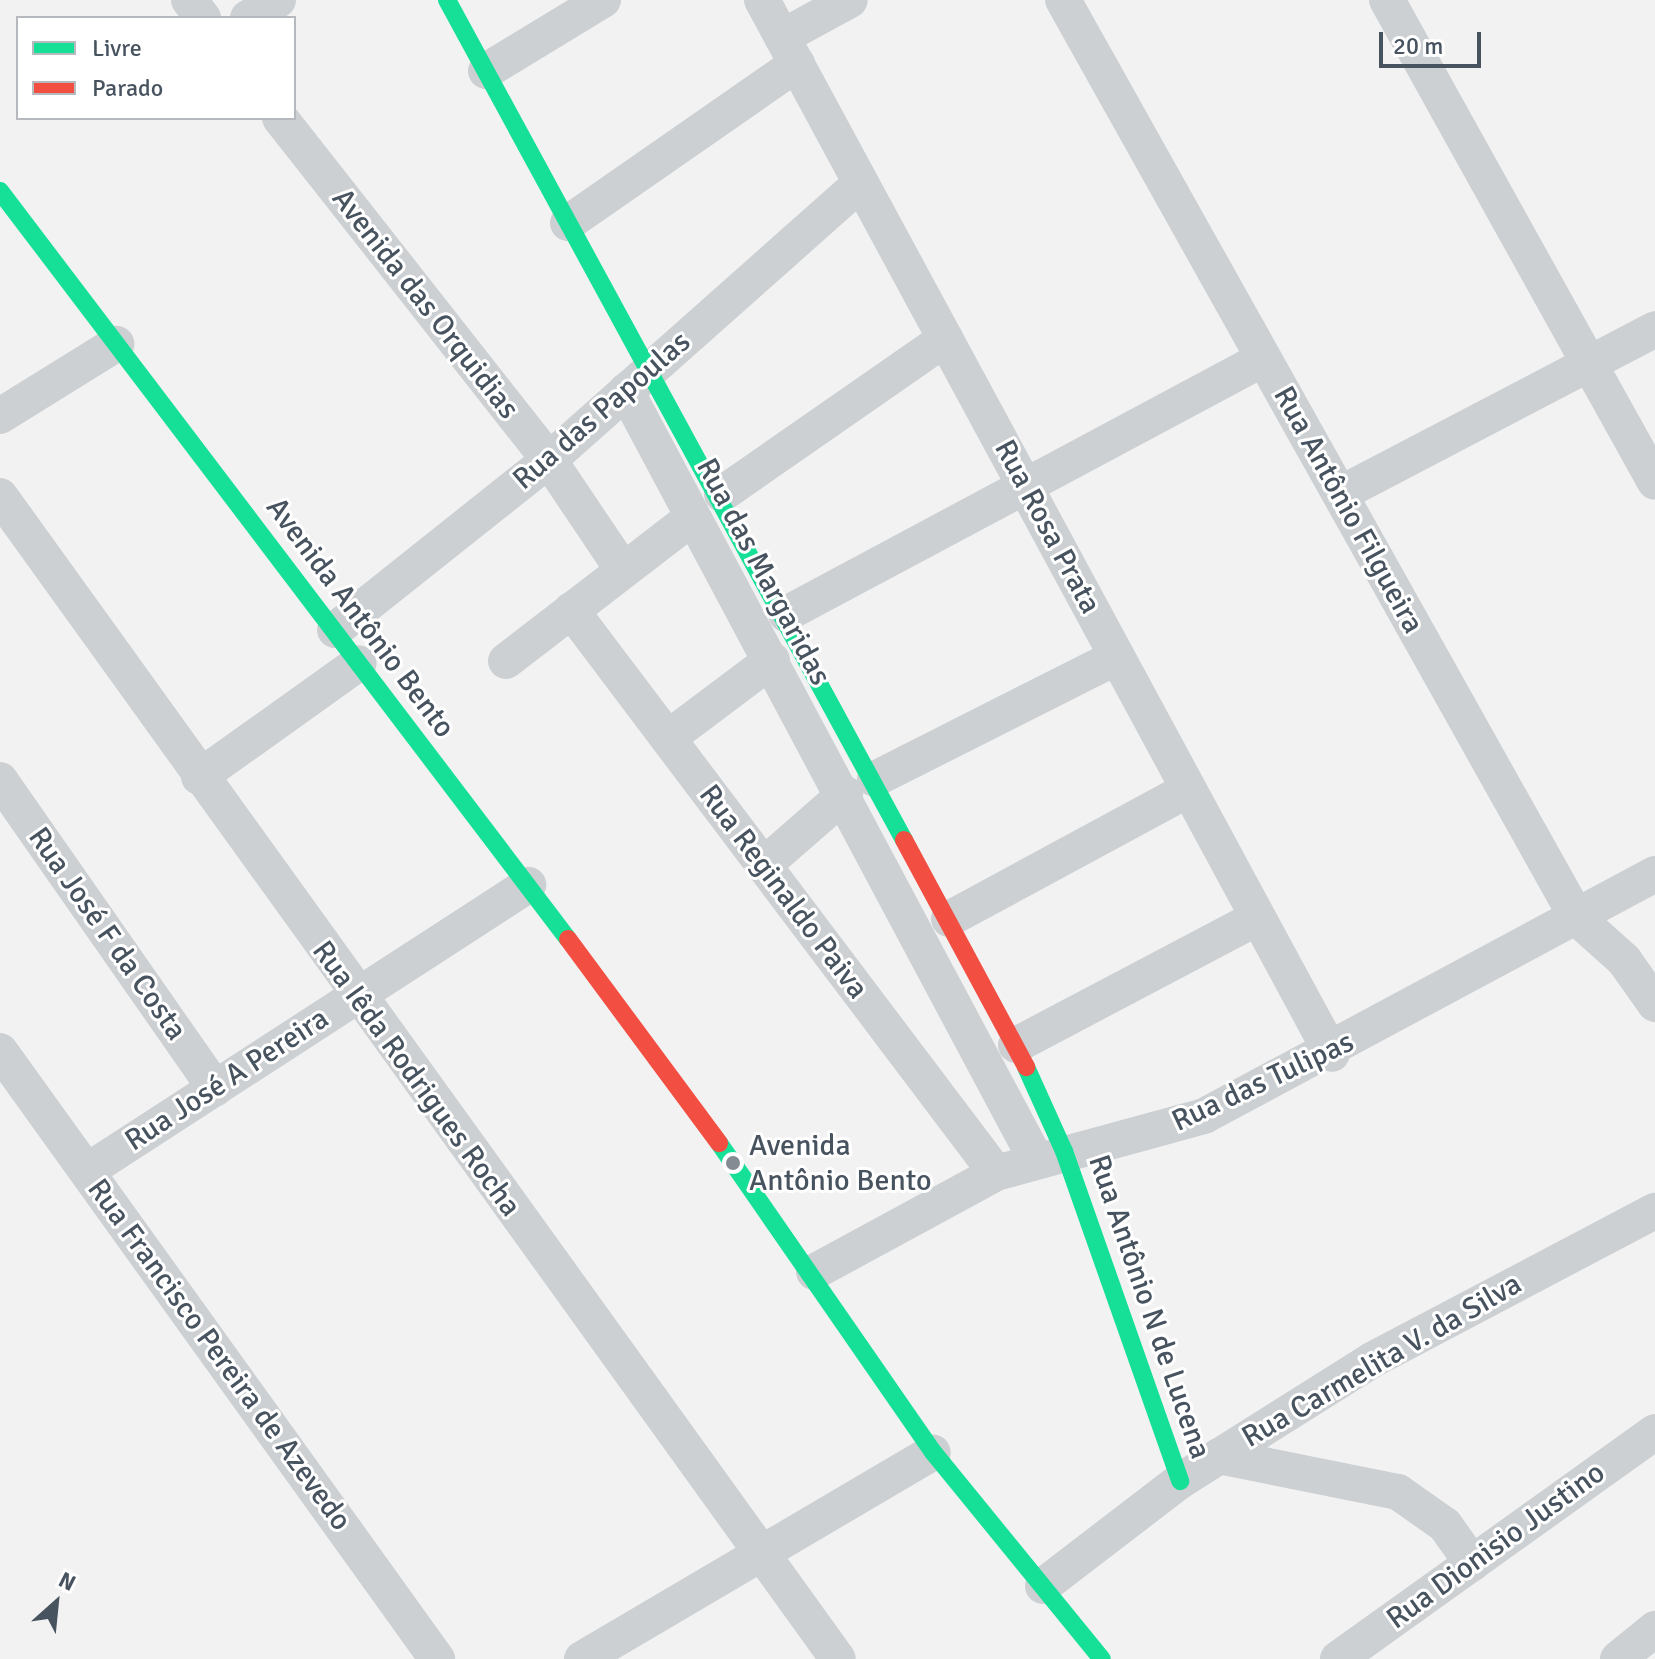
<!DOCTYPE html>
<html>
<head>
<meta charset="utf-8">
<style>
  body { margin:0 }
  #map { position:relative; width:1655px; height:1659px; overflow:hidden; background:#f2f2f2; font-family:Signika,sans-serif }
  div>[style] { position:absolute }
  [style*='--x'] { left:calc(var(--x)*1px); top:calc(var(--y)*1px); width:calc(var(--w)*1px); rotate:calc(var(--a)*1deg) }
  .street>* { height:36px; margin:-18px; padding:0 18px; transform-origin:18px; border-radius:18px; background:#cdd0d3 }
  .fast>* { height:18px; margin:-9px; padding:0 9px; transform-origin:9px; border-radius:9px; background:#16e098 }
  .jam>* { height:18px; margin:-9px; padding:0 9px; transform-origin:9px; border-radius:9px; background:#f24e42 }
  .dots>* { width:22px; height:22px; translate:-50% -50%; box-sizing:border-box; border:4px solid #fff; border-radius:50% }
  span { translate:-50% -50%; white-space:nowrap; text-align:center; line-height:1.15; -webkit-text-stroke:6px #fff; paint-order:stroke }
  .street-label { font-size:30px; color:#485360 }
  .poi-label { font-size:30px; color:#485360 }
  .left { translate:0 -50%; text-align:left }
  .legend { position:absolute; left:16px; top:16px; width:280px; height:104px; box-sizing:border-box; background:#fff; border:2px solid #b6babf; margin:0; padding:10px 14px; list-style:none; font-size:24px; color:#485360 }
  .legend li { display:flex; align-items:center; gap:16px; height:40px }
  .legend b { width:40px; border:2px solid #b6babf }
  .north { position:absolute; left:16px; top:1563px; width:80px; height:80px; -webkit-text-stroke:6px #fff; paint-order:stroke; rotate:27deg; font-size:22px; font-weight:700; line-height:32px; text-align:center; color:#485360 }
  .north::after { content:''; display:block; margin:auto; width:28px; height:36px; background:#485360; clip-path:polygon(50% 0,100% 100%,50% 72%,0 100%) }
  .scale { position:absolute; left:1379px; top:32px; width:102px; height:36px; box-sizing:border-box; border:4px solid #485360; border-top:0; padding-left:10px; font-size:24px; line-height:28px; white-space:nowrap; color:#485360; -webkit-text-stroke:6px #fff; paint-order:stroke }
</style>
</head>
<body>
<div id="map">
  <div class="street">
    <i style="--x:189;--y:0;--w:23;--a:52"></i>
    <i style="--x:762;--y:0;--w:1198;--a:61.6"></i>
    <i style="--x:1063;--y:0;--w:1052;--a:60.75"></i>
    <i style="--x:1577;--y:918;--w:63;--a:41.8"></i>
    <i style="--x:1624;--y:960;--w:54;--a:54.8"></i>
    <i style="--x:1387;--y:0;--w:551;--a:60.93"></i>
    <i style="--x:248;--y:18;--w:35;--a:-31"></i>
    <i style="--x:782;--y:37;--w:77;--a:-28.6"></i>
    <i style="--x:486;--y:71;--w:137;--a:-31.3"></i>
    <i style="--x:280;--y:118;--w:435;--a:51.8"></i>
    <i style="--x:549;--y:460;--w:133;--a:56.1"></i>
    <i style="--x:568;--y:223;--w:279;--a:-34.8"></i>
    <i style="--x:626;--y:391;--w:869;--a:61.93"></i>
    <i style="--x:0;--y:416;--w:137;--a:-31.8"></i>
    <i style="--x:722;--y:494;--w:272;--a:-34.8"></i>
    <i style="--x:1340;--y:494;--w:356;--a:-27.6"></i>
    <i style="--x:0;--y:496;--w:1433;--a:54.23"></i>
    <i style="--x:571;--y:610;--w:705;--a:52.95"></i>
    <i style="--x:786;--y:614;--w:541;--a:-28.13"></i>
    <i style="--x:335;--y:630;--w:273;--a:-38.5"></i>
    <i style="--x:549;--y:460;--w:417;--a:-41.6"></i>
    <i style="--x:506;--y:661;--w:235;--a:-37.6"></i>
    <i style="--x:668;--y:738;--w:130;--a:-36.9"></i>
    <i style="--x:199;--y:777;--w:196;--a:-35.5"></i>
    <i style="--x:875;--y:779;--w:271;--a:-26.8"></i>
    <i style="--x:0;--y:780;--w:376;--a:55.1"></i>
    <i style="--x:764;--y:865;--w:108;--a:-41.2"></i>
    <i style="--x:949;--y:919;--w:272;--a:-28.4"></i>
    <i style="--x:1016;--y:1045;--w:272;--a:-27.8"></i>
    <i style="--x:0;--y:1051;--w:749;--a:54.29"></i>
    <i style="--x:87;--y:1171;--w:526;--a:-32.96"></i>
    <i style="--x:814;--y:1272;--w:207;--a:-28.5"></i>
    <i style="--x:996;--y:1173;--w:216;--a:-15.3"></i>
    <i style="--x:1204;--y:1116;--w:512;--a:-28.22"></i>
    <i style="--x:1219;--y:1456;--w:183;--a:11.4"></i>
    <i style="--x:1398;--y:1492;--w:57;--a:35.1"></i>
    <i style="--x:1445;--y:1525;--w:47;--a:54.6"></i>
    <i style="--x:1043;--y:1586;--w:173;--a:-37.5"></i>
    <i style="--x:1180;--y:1481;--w:227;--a:-32.2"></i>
    <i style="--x:1372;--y:1360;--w:320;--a:-27.8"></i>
    <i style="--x:582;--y:1659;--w:407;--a:-30.5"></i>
    <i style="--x:1338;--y:1659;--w:390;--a:-35.6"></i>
    <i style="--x:1618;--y:1659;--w:48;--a:-39"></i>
  </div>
  <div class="fast">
    <i style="--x:447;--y:0;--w:956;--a:61.45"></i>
    <i style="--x:0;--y:191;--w:939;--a:52.79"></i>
    <i style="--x:1026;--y:1067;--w:92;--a:65.7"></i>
    <i style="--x:1064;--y:1151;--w:350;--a:70.6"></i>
    <i style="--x:719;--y:1143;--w:376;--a:55.3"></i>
    <i style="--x:933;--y:1452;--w:267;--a:50.8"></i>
  </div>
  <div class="jam">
    <i style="--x:904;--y:840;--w:258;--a:61.7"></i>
    <i style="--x:568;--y:939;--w:254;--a:53.5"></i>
  </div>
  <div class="dots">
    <i style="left:733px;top:1163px;background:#848b93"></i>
  </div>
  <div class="street-label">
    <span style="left:425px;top:304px;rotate:52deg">Avenida das Orquidias</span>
    <span style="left:602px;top:411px;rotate:-41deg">Rua das Papoulas</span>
    <span style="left:1348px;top:510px;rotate:61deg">Rua Antônio Filgueira</span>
    <span style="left:1047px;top:527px;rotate:62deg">Rua Rosa Prata</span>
    <span style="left:763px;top:572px;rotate:62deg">Rua das Margaridas</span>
    <span style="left:360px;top:618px;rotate:53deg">Avenida Antônio Bento</span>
    <span style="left:783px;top:892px;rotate:53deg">Rua Reginaldo Paiva</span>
    <span style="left:107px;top:934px;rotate:55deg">Rua José F da Costa</span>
    <span style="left:416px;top:1079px;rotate:54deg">Rua Iêda Rodrigues Rocha</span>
    <span style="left:227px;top:1080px;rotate:-33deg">Rua José A Pereira</span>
    <span style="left:1263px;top:1082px;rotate:-25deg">Rua das Tulipas</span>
    <span style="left:1149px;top:1307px;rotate:71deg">Rua Antônio N de Lucena</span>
    <span style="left:219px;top:1355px;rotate:54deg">Rua Francisco Pereira de Azevedo</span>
    <span style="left:1382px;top:1361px;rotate:-30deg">Rua Carmelita V. da Silva</span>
    <span style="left:1496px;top:1546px;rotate:-36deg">Rua Dionisio Justino</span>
  </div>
  <div class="poi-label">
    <span class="left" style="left:749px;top:1163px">Avenida<br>Antônio Bento</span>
  </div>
  <ul class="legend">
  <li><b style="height:10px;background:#16e098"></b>Livre</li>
  <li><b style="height:10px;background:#f24e42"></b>Parado</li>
  </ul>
  <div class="north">N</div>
  <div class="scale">20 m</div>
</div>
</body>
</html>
